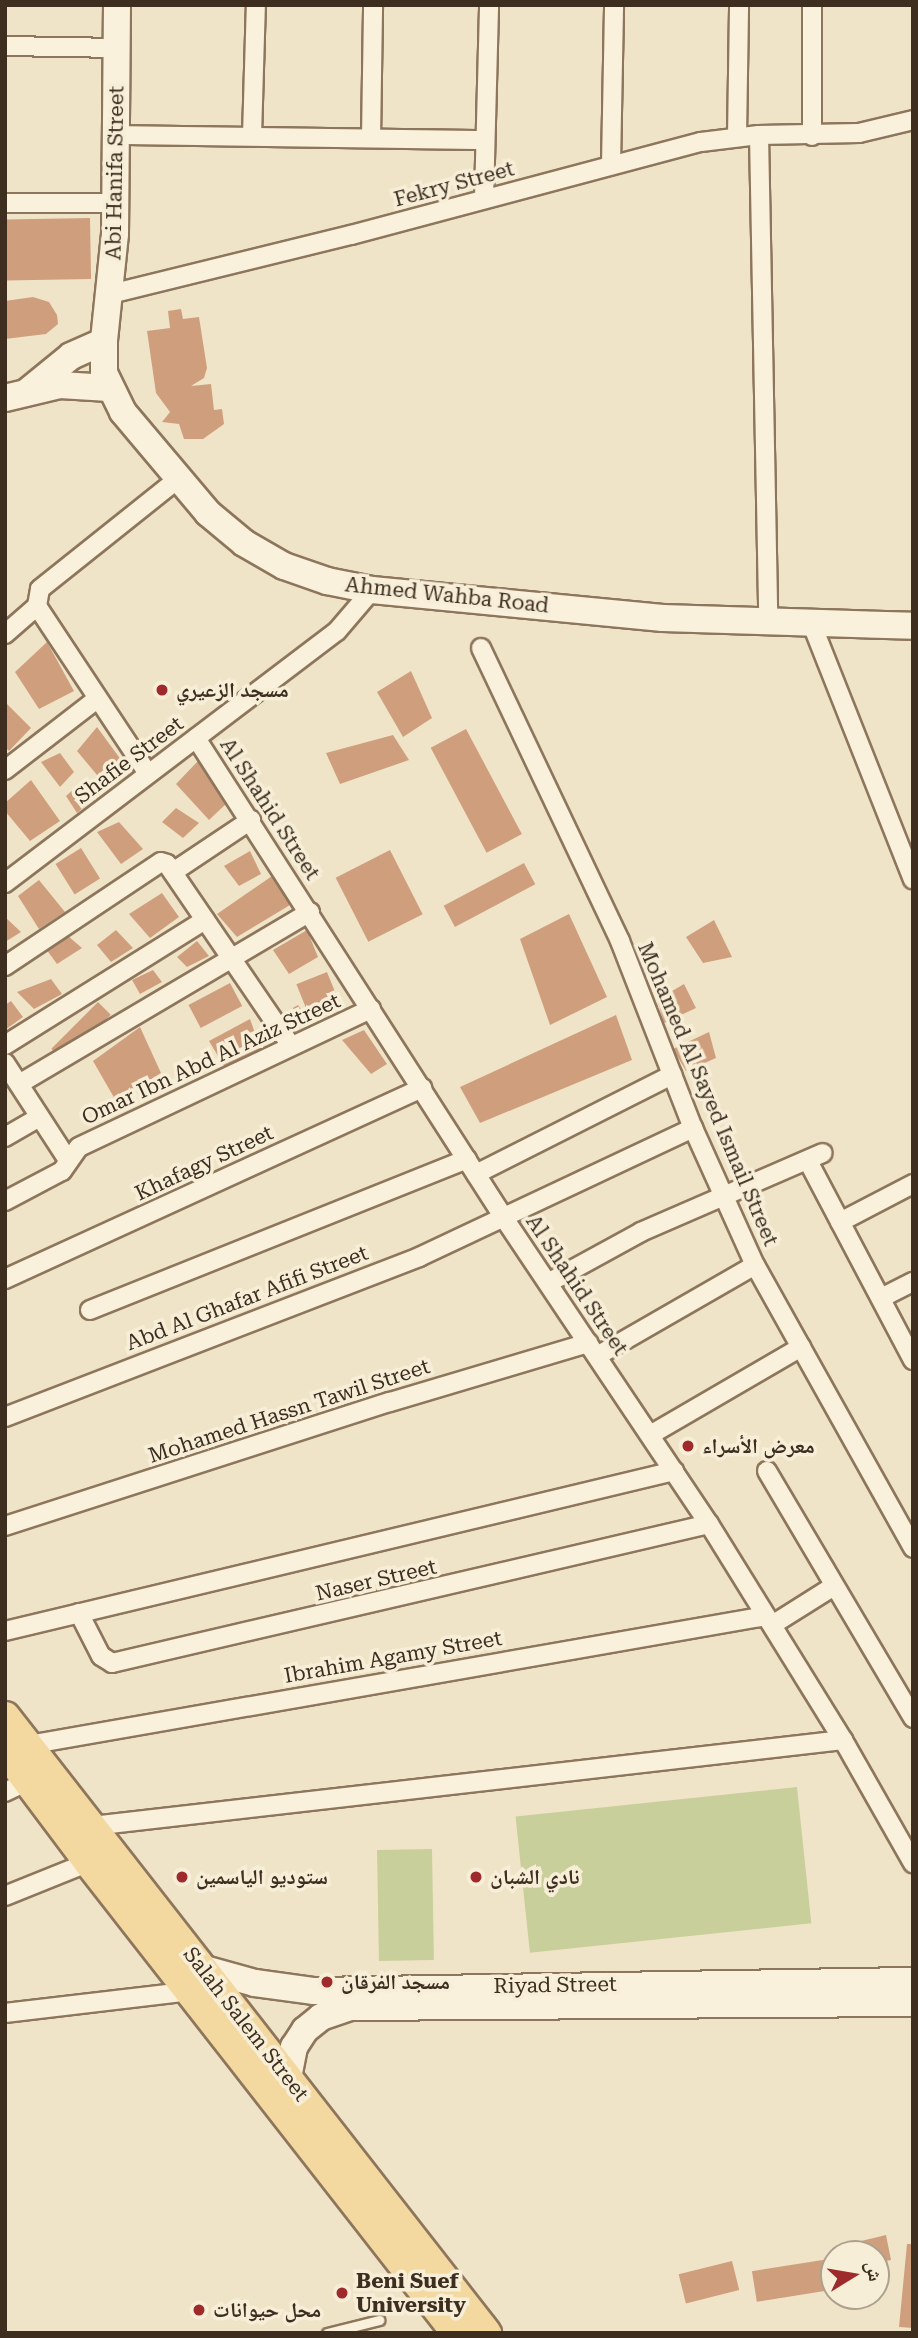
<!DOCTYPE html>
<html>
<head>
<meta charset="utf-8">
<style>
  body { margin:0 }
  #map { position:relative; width:918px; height:2338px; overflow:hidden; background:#f0e4c8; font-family:"Roboto Serif","Noto Naskh Arabic",serif }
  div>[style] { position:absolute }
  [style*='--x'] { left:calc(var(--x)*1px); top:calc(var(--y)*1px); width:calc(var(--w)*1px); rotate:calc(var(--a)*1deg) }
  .green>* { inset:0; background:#c9cf9b; transform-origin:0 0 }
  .building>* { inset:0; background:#cf9f7d; transform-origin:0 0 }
  .roads { filter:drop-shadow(2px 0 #8d765c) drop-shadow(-2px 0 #8d765c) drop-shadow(0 2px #8d765c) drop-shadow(0 -2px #8d765c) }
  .lane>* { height:9px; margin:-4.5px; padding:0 4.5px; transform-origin:4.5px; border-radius:4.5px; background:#faf1dc }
  .street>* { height:18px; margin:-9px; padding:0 9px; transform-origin:9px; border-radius:9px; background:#faf1dc }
  .secondary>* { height:26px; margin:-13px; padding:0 13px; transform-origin:13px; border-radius:13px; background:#faf1dc }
  .primary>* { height:30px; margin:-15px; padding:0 15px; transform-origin:15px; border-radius:15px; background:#f3d9a0 }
  .dots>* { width:19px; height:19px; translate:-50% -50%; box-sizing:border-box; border:4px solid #f7eed8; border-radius:50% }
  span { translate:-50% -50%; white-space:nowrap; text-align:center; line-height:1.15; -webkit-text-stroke:7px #f7eed8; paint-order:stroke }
  .street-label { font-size:21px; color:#3d2e20 }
  .poi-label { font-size:21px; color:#3d2e20; font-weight:700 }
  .left { translate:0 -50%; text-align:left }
  .frame { position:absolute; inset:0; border:7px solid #3d2e20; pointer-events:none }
  .north { position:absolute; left:820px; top:2240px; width:70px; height:70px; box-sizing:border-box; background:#f7eed8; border:2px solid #ada18e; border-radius:50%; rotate:79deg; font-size:19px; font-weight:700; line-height:28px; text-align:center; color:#3d2e20 }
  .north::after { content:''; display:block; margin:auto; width:24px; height:32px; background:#9e2a2b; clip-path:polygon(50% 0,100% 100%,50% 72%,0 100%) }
</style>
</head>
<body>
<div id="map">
  <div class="green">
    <i style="left:797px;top:1787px;width:137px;height:283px;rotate:84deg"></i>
    <i style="left:432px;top:1849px;width:111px;height:55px;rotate:89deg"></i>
  </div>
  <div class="building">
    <i style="left:90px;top:218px;width:61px;height:85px;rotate:89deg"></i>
    <i style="clip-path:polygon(33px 297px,49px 302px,57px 315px,58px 324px,46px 334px,5px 339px,5px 301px)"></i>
    <i style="clip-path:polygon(181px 309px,183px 319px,199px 317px,207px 368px,204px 378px,191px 386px,211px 384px,214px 410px,222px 409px,224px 424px,203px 439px,184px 439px,179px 424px,162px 422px,170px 412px,156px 393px,147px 331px,170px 328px,168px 311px)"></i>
    <i style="clip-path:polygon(47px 642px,74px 691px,39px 709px,15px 672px)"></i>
    <i style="clip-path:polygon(411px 671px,432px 718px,403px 737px,377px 692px)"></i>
    <i style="clip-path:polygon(5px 702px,31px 728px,9px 751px,5px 747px)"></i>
    <i style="clip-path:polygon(97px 727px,127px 768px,102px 781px,77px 751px)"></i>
    <i style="left:466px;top:729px;width:119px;height:40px;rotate:62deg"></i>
    <i style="clip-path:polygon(393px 735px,409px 760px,340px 784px,326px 753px)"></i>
    <i style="clip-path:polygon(60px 753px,74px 772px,60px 787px,41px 762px)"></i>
    <i style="clip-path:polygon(198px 761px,228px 802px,209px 820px,176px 784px)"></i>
    <i style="clip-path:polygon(31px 780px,60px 821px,30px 841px,5px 811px,5px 803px)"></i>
    <i style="clip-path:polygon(84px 780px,97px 796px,77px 813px,66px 796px)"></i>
    <i style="clip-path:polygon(176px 808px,199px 823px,183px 838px,162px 822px)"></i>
    <i style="clip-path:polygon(119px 822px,143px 849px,121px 864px,97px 832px)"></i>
    <i style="left:81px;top:848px;width:36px;height:30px;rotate:58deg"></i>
    <i style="left:390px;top:850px;width:72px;height:61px;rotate:63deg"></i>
    <i style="clip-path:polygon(250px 851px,261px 874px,239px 886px,224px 866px)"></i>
    <i style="left:524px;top:863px;width:24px;height:91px;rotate:62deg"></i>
    <i style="clip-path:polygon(272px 876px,290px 905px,237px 937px,217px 914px)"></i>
    <i style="clip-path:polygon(39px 880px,65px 912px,39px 929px,18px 896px)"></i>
    <i style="clip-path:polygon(162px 893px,179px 917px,150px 938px,129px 914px)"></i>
    <i style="clip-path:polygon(569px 914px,607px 997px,550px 1025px,520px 939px)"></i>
    <i style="clip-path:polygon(5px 917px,21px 932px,5px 942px)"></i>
    <i style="clip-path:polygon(714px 920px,732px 957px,703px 963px,686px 937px)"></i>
    <i style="clip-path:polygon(116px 930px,133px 948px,111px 962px,97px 945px)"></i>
    <i style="clip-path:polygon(307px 930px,318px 957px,289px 974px,273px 950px)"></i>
    <i style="clip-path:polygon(68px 936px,82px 948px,57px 964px,46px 949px)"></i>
    <i style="clip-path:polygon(197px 941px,209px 956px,187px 967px,177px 957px)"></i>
    <i style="clip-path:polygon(153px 970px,162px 982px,140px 994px,132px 980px)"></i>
    <i style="left:327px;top:972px;width:37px;height:33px;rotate:68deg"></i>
    <i style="clip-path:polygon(51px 979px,62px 994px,34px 1009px,17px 992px)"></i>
    <i style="left:230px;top:983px;width:26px;height:47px;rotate:62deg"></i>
    <i style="clip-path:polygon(684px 984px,696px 1008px,664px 1023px,657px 1000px)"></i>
    <i style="clip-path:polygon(11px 1001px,23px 1017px,5px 1030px,5px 1005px)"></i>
    <i style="left:98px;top:1002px;width:18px;height:66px;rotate:45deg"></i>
    <i style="clip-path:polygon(298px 1005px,310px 1023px,293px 1030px,282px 1014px)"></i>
    <i style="clip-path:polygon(616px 1015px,632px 1060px,480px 1123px,460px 1087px)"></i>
    <i style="clip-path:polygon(250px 1019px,262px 1053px,224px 1066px,209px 1041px)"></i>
    <i style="clip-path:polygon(140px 1027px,161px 1073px,116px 1101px,93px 1061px)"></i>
    <i style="clip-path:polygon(364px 1030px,387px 1064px,371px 1074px,342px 1040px)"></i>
    <i style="clip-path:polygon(709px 1032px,716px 1058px,686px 1071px,673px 1049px)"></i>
    <i style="clip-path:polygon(886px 2235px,891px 2260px,876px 2263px,876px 2254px,834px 2254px,832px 2248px)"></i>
    <i style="clip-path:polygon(907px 2244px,913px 2244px,913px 2328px,899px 2327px)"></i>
    <i style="left:829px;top:2259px;width:31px;height:78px;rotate:81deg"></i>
    <i style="left:732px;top:2261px;width:30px;height:55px;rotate:76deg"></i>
  </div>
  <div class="roads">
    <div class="lane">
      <i style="--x:327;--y:2333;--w:54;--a:-14"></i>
    </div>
    <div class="street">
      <i style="--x:812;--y:5;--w:131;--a:90"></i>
      <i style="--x:5;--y:46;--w:112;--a:1"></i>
      <i style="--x:118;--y:135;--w:367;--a:0.8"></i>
      <i style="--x:759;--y:135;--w:486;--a:88.9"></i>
      <i style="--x:252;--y:136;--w:131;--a:-88.3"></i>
      <i style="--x:737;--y:137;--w:132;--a:-89.1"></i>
      <i style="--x:371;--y:138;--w:133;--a:-89.1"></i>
      <i style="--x:611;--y:165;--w:160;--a:-88.9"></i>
      <i style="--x:484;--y:199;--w:194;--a:-88.5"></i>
      <i style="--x:5;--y:203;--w:111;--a:0"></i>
      <i style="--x:110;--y:294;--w:248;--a:-13.8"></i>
      <i style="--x:351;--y:235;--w:362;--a:-14.9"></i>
      <i style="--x:701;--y:142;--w:58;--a:-6.9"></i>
      <i style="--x:759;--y:135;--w:100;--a:-1.1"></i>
      <i style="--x:859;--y:133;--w:56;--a:-13.5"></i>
      <i style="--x:37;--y:606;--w:17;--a:-80"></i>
      <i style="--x:40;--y:589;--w:176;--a:-38.6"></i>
      <i style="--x:811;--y:622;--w:277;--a:68.4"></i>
      <i style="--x:5;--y:634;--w:43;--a:-41.2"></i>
      <i style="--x:37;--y:606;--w:201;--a:56.5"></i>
      <i style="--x:481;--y:648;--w:324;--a:64.6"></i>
      <i style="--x:620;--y:941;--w:201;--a:68.7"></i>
      <i style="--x:693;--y:1128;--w:150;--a:65.7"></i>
      <i style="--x:755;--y:1265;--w:324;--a:60.8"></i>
      <i style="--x:196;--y:738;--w:570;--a:57.31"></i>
      <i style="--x:504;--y:1218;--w:368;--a:56.2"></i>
      <i style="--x:709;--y:1524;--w:254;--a:58.2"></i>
      <i style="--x:843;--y:1740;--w:142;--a:60.4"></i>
      <i style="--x:5;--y:770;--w:116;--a:-37.7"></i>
      <i style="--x:173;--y:872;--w:94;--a:-33.7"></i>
      <i style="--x:5;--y:883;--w:417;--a:-37.2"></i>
      <i style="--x:337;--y:631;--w:54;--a:-49.5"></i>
      <i style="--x:5;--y:966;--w:187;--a:-33.7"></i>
      <i style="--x:161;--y:862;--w:6;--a:18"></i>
      <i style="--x:167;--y:864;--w:220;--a:55.7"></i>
      <i style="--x:5;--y:1045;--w:236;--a:-32"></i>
      <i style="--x:5;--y:1063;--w:116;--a:57"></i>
      <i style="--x:19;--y:1084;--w:338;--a:-30.6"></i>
      <i style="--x:5;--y:1137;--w:39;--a:-30"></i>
      <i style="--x:808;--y:1161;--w:225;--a:62.2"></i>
      <i style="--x:476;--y:1174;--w:220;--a:-26.8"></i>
      <i style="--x:5;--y:1201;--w:64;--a:-27.8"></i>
      <i style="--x:62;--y:1171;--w:29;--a:-55"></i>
      <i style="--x:79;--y:1147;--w:323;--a:-25.3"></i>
      <i style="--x:840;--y:1222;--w:82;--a:-27.5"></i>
      <i style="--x:5;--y:1279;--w:459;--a:-24.6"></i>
      <i style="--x:548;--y:1283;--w:106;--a:-28.7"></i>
      <i style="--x:641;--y:1232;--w:198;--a:-23.5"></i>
      <i style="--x:881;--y:1298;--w:36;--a:-27"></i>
      <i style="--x:90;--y:1310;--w:406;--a:-21.8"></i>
      <i style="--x:597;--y:1356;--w:182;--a:-29.9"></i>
      <i style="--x:5;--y:1417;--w:444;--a:-21.1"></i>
      <i style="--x:419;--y:1257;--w:303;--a:-25.2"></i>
      <i style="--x:650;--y:1435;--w:175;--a:-30.2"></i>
      <i style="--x:767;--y:1471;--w:287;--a:59.4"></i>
      <i style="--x:5;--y:1526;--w:404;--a:-17.9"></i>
      <i style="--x:390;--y:1402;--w:207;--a:-16.6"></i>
      <i style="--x:79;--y:1613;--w:48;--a:62.9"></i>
      <i style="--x:101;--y:1656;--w:13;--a:32"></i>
      <i style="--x:112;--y:1663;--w:613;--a:-13.11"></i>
      <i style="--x:772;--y:1625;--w:73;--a:-32.2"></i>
      <i style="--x:5;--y:1631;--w:688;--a:-13.45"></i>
      <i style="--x:28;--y:1745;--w:749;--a:-9.91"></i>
      <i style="--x:5;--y:1792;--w:25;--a:-26"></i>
      <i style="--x:92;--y:1826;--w:756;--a:-6.53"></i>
      <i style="--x:5;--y:1896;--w:91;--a:-22"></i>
      <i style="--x:5;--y:2013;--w:187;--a:-6.7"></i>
    </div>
    <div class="secondary">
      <i style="--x:117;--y:5;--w:229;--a:90.5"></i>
      <i style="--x:115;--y:234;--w:108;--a:95.9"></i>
      <i style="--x:104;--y:341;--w:32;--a:90"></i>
      <i style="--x:104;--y:373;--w:43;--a:64"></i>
      <i style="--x:123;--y:412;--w:132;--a:49.9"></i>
      <i style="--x:208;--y:513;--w:47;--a:39.8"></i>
      <i style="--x:244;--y:543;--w:46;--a:29.9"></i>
      <i style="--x:284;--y:566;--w:46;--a:19.2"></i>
      <i style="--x:327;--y:581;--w:46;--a:11.3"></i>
      <i style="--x:372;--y:590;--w:292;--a:5.5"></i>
      <i style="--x:663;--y:618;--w:250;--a:1.8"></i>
      <i style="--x:28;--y:391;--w:55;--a:-39.1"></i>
      <i style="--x:71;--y:356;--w:36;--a:-24"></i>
      <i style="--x:5;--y:398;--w:57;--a:-13.3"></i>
      <i style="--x:60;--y:385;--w:49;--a:3.5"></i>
      <i style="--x:201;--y:1968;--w:56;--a:15.5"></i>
      <i style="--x:255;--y:1983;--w:60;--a:7.7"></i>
      <i style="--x:314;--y:1991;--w:599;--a:-0.96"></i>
      <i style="--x:288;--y:2078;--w:32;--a:-79"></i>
      <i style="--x:294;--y:2047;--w:20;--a:-57"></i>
      <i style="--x:305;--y:2030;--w:21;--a:-39"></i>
      <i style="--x:321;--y:2017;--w:31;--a:-19"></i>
      <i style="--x:350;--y:2007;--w:563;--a:-0.41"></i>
    </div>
    <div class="primary">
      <i style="--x:5;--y:1717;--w:782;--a:52.02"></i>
      <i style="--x:5;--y:1750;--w:140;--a:53.1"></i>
      <i style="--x:89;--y:1862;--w:598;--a:52"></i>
    </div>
  </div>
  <div class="dots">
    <i style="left:162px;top:690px;background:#9e2a2b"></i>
    <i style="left:688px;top:1446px;background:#9e2a2b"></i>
    <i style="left:182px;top:1877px;background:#9e2a2b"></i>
    <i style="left:476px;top:1877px;background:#9e2a2b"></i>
    <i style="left:327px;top:1982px;background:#9e2a2b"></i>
    <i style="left:342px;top:2293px;background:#9e2a2b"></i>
    <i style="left:199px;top:2310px;background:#9e2a2b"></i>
  </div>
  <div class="street-label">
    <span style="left:115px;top:173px;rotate:-89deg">Abi Hanifa Street</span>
    <span style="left:454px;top:184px;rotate:-15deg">Fekry Street</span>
    <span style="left:447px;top:595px;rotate:6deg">Ahmed Wahba Road</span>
    <span style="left:129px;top:760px;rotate:-37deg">Shafie Street</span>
    <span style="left:270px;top:809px;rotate:57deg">Al Shahid Street</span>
    <span style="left:211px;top:1059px;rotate:-25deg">Omar Ibn Abd Al Aziz Street</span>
    <span style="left:708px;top:1094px;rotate:67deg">Mohamed Al Sayed Ismail Street</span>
    <span style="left:204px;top:1163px;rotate:-25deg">Khafagy Street</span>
    <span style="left:577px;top:1285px;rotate:56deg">Al Shahid Street</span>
    <span style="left:247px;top:1298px;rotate:-21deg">Abd Al Ghafar Afifi Street</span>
    <span style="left:289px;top:1411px;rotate:-18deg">Mohamed Hassn Tawil Street</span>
    <span style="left:376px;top:1580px;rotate:-13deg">Naser Street</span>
    <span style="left:393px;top:1657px;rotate:-10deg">Ibrahim Agamy Street</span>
    <span style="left:555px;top:1985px;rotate:-1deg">Riyad Street</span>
    <span style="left:246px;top:2024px;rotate:52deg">Salah Salem Street</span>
  </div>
  <div class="poi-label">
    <span class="left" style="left:176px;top:690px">مسجد الزعيري</span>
    <span class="left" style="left:702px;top:1446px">معرض الأسراء</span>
    <span class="left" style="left:196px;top:1877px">ستوديو الياسمين</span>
    <span class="left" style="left:490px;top:1877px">نادي الشبان</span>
    <span class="left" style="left:341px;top:1982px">مسجد الفرقان</span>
    <span class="left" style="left:356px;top:2293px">Beni Suef<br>University</span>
    <span class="left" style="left:213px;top:2310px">محل حيوانات</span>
  </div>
  <div class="frame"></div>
  <div class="north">ش</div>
</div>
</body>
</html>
